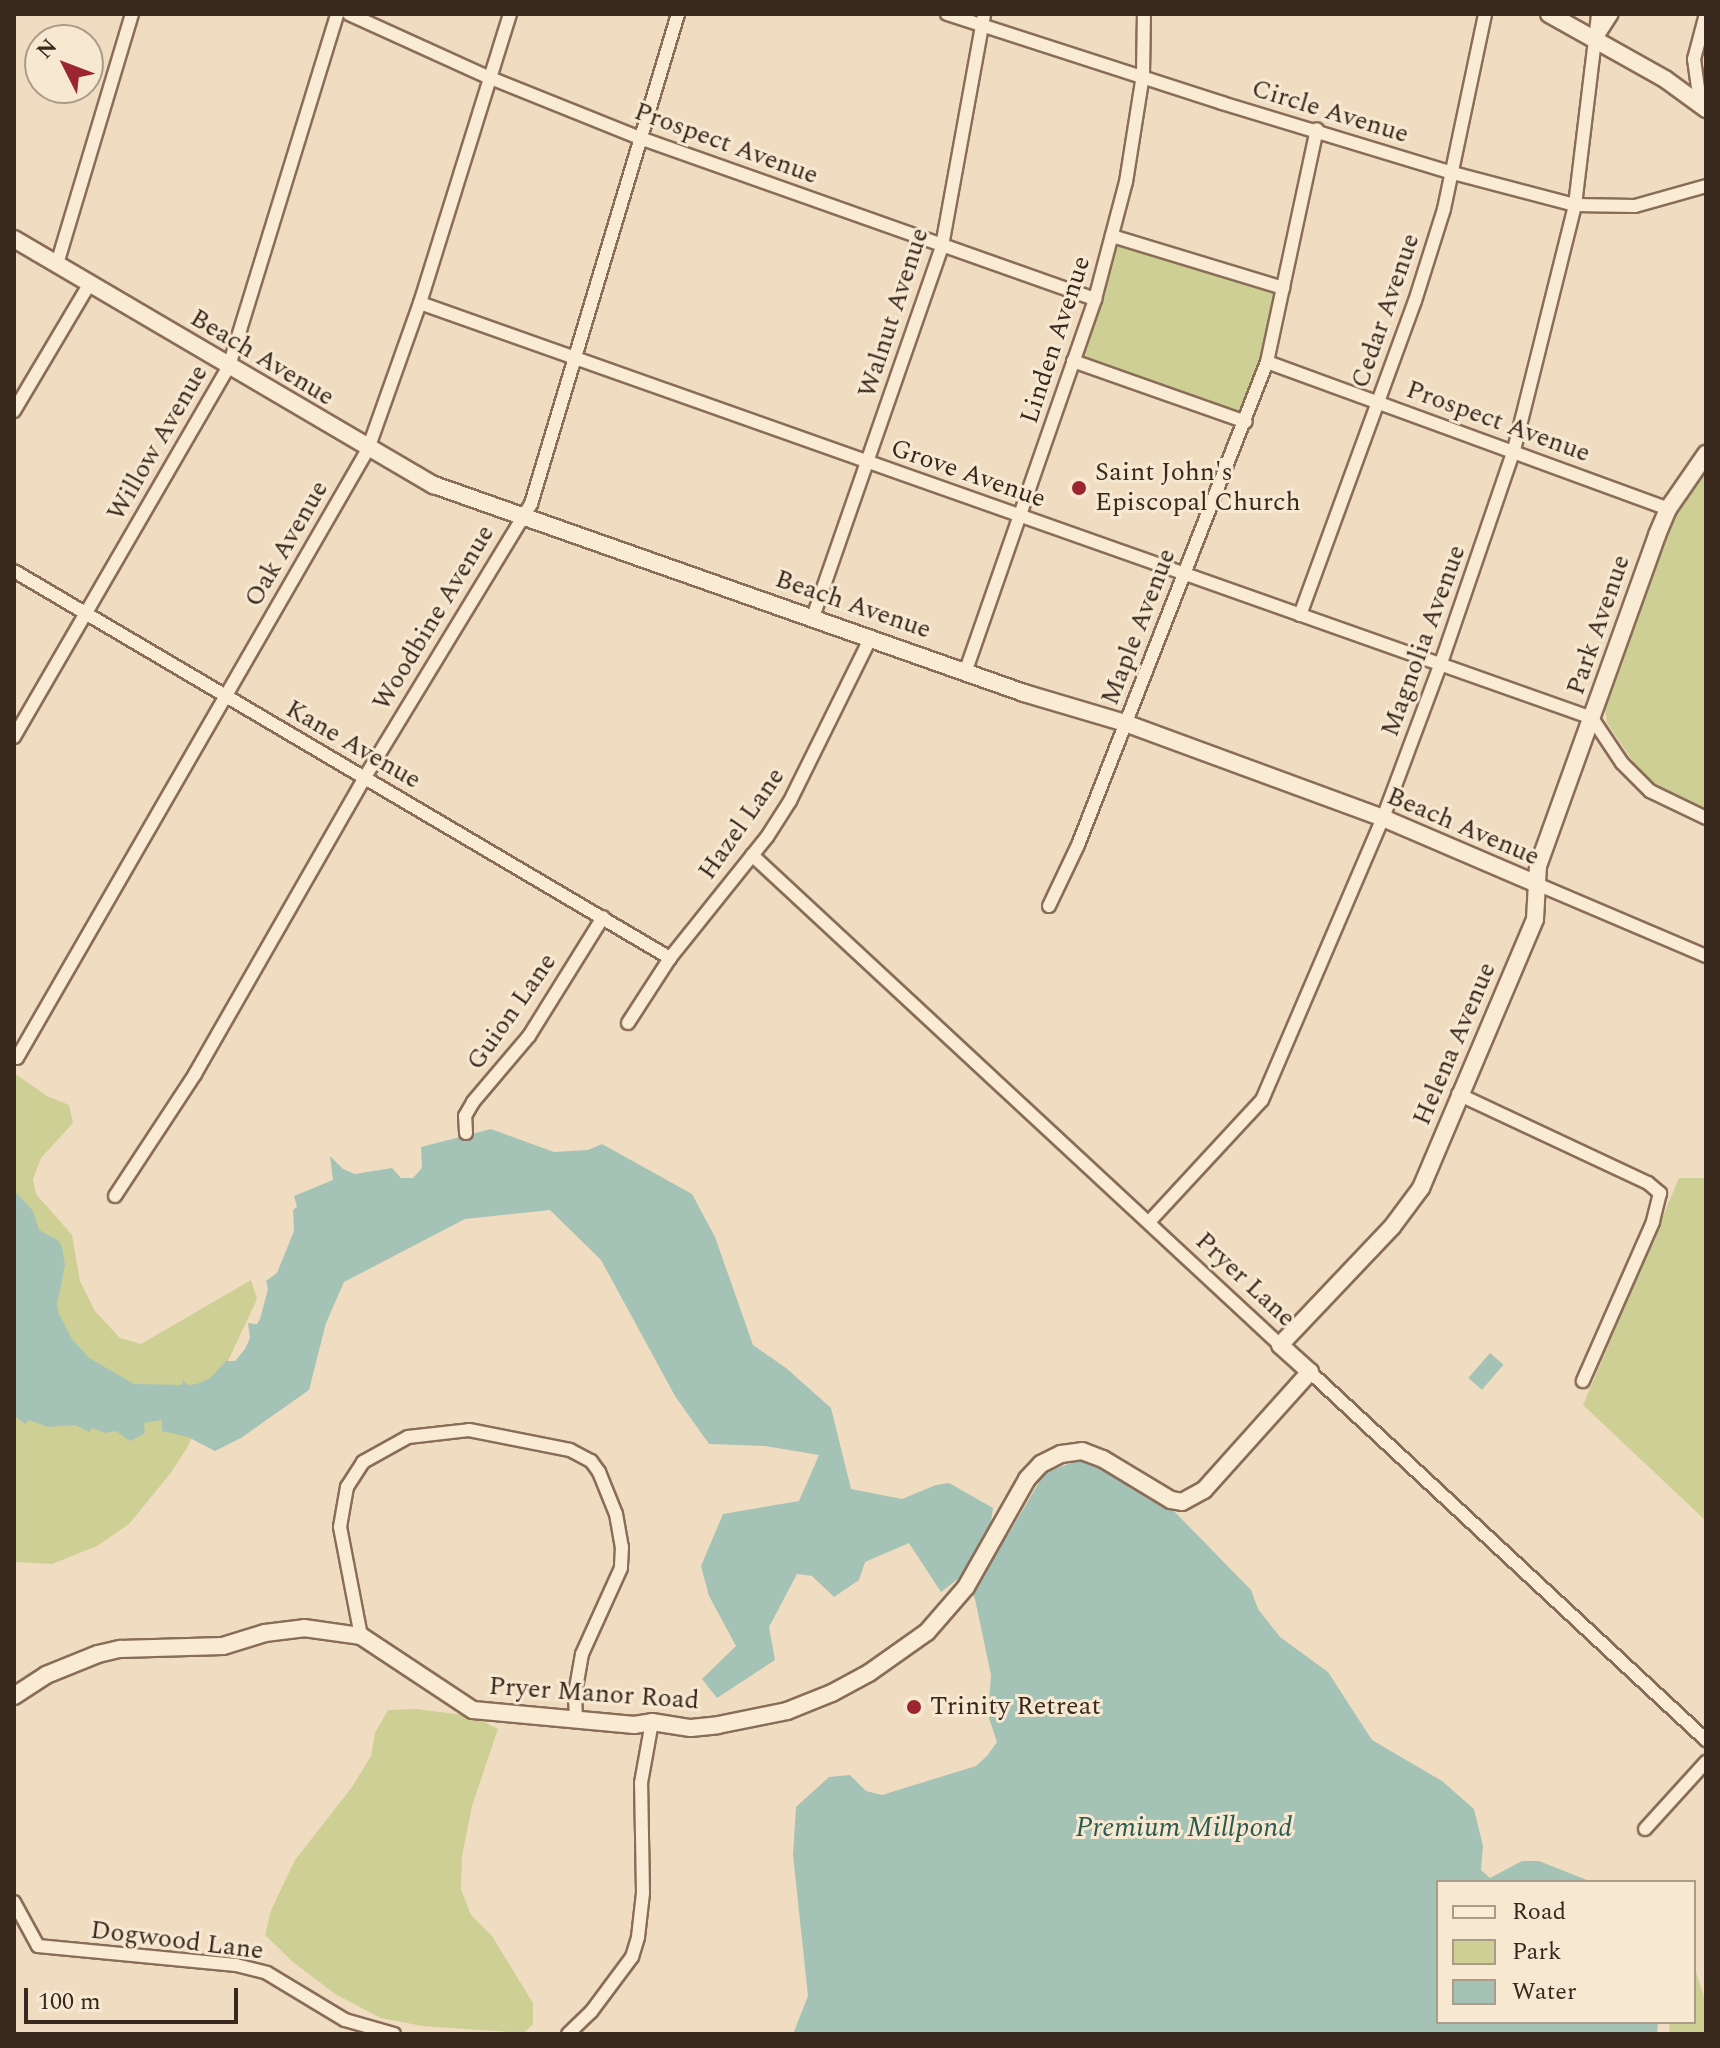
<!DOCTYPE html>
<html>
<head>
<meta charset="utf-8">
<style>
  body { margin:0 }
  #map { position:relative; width:1720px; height:2048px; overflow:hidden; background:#f0ddc1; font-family:Spectral,serif }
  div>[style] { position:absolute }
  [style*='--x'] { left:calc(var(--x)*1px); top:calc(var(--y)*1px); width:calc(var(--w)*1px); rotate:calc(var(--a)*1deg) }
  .green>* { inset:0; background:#cecf95 }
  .water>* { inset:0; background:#a4c2b6; transform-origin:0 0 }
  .roads { filter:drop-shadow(2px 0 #8a6d58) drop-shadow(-2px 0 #8a6d58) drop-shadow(0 2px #8a6d58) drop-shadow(0 -2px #8a6d58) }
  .minor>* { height:12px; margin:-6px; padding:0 6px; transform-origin:6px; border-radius:6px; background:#faebd5 }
  .tertiary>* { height:16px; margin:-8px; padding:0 8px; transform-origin:8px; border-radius:8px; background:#faebd5 }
  .dots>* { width:22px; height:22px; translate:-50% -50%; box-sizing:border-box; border:4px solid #f7e8d1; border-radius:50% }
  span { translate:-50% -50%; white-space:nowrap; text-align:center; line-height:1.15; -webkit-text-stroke:6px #f7e8d1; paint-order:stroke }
  .street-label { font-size:26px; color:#39281d }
  .poi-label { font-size:26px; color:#39281d }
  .left { translate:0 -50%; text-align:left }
  .water-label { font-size:28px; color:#2b5a52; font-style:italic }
  .frame { position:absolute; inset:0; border:16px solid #39281d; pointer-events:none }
  .legend { position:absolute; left:1436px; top:1880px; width:260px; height:144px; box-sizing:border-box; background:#f7e8d1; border:2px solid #ab9b89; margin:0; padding:10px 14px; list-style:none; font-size:24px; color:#39281d }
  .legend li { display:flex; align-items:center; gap:16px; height:40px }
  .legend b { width:40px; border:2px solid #ab9b89 }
  .north { position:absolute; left:24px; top:24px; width:80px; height:80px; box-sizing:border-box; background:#f7e8d1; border:2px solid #ab9b89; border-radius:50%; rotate:312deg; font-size:22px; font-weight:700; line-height:32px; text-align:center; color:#39281d }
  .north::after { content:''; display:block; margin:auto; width:28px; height:36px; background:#9c2532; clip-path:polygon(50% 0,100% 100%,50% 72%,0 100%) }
  .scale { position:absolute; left:24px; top:1988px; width:214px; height:36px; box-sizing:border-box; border:4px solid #39281d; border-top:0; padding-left:10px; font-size:24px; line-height:28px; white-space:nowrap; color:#39281d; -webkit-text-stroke:6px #f7e8d1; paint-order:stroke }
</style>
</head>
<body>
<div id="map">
  <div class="green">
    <i style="clip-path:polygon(1114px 242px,1279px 291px,1269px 344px,1242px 417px,1078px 358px)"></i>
    <i style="clip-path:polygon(1706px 470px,1706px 810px,1667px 794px,1645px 779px,1607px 723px,1604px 700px,1671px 520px)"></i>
    <i style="clip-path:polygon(14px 1073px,47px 1096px,69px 1105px,73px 1123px,41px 1158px,33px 1179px,36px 1194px,72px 1235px,80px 1281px,95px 1311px,120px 1338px,141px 1344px,251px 1280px,257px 1299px,187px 1448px,170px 1474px,129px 1524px,97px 1546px,52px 1564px,14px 1562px)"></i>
    <i style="clip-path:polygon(1679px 1178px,1706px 1178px,1706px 1521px,1583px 1405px)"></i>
    <i style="clip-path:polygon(416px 1709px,472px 1716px,498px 1729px,472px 1806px,462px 1856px,461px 1889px,471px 1915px,492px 1936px,533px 2003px,533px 2024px,524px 2033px,422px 2026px,381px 2018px,335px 1994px,293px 1962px,265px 1935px,271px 1910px,295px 1860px,352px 1787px,371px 1756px,375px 1733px,388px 1710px)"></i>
    <i style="clip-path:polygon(1695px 1969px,1706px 2003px,1706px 2034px,1669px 2034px,1670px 2022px,1694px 2022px)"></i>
  </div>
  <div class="water">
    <i style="clip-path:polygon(491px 1129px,554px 1152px,588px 1150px,602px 1144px,692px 1194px,715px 1237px,753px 1345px,786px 1368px,831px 1408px,851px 1489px,902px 1499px,936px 1485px,949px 1483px,993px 1508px,991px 1521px,1008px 1535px,1045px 1472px,1086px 1458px,1169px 1506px,1251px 1590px,1258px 1609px,1280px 1637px,1328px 1672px,1372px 1740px,1442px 1781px,1474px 1809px,1483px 1846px,1481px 1870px,1490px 1878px,1522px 1861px,1539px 1861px,1592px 1882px,1438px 1882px,1438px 2022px,1658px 2022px,1657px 2034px,793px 2034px,808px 1996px,793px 1855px,796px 1807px,829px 1777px,850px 1775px,866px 1791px,882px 1795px,976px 1766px,987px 1756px,997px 1742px,988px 1715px,991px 1675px,975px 1599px,971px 1590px,958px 1579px,941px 1592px,909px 1543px,865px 1562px,859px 1580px,834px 1597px,812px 1576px,797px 1574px,769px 1627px,775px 1660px,717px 1698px,702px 1679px,736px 1646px,709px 1596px,701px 1566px,723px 1514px,799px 1501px,819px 1455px,765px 1446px,709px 1444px,675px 1396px,601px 1260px,550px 1210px,465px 1219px,344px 1282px,326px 1323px,309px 1390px,241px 1438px,215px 1451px,188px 1437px,162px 1431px,162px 1420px,144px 1423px,145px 1433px,130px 1441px,116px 1431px,105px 1433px,92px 1428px,89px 1432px,75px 1425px,48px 1427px,29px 1420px,25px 1424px,14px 1416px,14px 1190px,33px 1211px,39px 1230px,59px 1241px,62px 1247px,65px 1265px,57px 1305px,59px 1314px,72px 1339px,89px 1358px,134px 1384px,182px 1385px,183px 1380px,188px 1385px,197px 1384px,210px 1378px,226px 1361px,235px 1361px,245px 1349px,250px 1338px,248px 1323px,257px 1324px,260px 1319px,268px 1289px,266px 1281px,277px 1273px,294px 1231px,293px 1210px,297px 1207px,294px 1196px,333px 1180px,330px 1156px,343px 1169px,355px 1174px,392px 1168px,401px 1178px,413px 1178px,422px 1168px,421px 1147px)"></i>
    <i style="left:1490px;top:1353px;width:18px;height:33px;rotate:41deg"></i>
  </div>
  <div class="roads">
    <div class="minor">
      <i style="--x:349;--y:14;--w:153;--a:24.4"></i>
      <i style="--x:488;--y:77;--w:164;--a:21.9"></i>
      <i style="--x:640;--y:138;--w:483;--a:19.5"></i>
      <i style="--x:947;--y:14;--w:289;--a:17.9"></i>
      <i style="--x:1222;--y:103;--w:241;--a:16.9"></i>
      <i style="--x:1453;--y:173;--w:126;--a:14.7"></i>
      <i style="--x:1575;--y:205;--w:60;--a:1"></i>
      <i style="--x:1635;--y:206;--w:74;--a:-15.7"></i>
      <i style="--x:1706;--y:14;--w:47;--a:104.9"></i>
      <i style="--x:1694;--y:59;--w:43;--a:82.1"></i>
      <i style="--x:1700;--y:102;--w:6;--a:18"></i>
      <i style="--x:1597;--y:37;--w:27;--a:-57"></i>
      <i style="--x:1112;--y:236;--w:179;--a:16.9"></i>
      <i style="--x:57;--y:264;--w:261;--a:-73.3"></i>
      <i style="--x:420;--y:303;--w:1243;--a:19.5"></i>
      <i style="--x:1592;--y:718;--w:54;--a:56.3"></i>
      <i style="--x:1622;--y:763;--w:40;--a:45"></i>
      <i style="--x:1650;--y:791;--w:62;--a:25.7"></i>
      <i style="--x:1073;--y:361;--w:183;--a:19.4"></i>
      <i style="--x:1267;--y:362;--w:427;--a:20.1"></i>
      <i style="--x:14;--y:411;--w:149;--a:-59.3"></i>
      <i style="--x:14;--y:571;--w:762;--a:30.54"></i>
      <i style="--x:1300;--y:615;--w:334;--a:-69.9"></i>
      <i style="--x:1415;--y:301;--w:96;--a:-72.5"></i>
      <i style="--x:1444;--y:209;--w:199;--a:-78.1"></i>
      <i style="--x:813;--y:617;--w:393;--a:-70.8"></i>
      <i style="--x:942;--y:246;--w:236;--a:-79.7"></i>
      <i style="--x:966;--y:670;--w:393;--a:-70.8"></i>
      <i style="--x:1095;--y:299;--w:121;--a:-75.2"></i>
      <i style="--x:1126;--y:182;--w:108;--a:-81"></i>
      <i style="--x:1143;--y:75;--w:61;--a:-89.1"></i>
      <i style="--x:14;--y:737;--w:429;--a:-59.9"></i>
      <i style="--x:229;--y:366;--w:368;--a:-72.9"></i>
      <i style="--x:752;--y:855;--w:720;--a:42.86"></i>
      <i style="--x:1537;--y:884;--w:184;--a:23.1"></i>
      <i style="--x:1049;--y:906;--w:68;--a:-64.6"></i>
      <i style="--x:1078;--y:845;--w:519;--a:-68.63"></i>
      <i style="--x:1267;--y:362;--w:238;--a:-77.9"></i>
      <i style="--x:628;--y:1023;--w:77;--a:-57.1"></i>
      <i style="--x:670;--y:958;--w:155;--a:-51.3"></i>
      <i style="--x:767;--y:837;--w:43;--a:-57.4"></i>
      <i style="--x:790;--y:801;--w:183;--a:-63.7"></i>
      <i style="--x:17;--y:1058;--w:703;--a:-60.04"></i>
      <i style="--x:368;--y:449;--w:155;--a:-70.4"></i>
      <i style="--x:420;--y:303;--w:303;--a:-72.7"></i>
      <i style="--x:1458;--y:1094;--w:210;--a:25.1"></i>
      <i style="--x:1648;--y:1183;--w:16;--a:40"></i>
      <i style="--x:1660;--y:1193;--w:30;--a:104"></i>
      <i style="--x:1653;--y:1222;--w:174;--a:113.8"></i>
      <i style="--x:466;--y:1133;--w:17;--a:-93"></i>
      <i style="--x:465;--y:1116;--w:16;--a:-60"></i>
      <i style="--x:473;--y:1102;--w:87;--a:-49.7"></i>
      <i style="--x:529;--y:1036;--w:140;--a:-58.1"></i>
      <i style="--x:115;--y:1196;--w:146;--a:-56.7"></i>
      <i style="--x:195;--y:1074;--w:342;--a:-60.2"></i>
      <i style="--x:365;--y:777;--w:320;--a:-58.7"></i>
      <i style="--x:531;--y:504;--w:512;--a:-73.3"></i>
      <i style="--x:1149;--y:1222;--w:166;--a:-47.2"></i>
      <i style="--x:1262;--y:1100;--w:307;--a:-66.8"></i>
      <i style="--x:1383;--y:818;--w:165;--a:-69.5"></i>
      <i style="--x:1441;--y:663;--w:225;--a:-71.1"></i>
      <i style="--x:1514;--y:450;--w:252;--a:-76"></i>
      <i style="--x:1575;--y:205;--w:192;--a:-83.1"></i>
      <i style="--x:1310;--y:1372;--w:541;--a:42.9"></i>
      <i style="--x:361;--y:1636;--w:111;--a:-100.9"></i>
      <i style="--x:340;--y:1527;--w:41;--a:-80.1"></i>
      <i style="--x:347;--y:1487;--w:30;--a:-57"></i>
      <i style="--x:363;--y:1462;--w:51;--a:-29.1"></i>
      <i style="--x:408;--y:1437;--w:61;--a:-6.5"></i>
      <i style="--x:469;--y:1430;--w:103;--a:11.2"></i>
      <i style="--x:570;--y:1450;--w:24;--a:28"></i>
      <i style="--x:591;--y:1461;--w:14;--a:54"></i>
      <i style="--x:599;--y:1472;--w:45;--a:68"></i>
      <i style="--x:616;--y:1514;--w:34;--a:80"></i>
      <i style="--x:622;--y:1547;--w:21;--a:93"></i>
      <i style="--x:621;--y:1568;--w:94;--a:114.4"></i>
      <i style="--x:582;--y:1654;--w:40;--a:100"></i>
      <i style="--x:575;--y:1693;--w:28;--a:88"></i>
      <i style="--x:1645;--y:1829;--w:91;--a:-47.7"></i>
      <i style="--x:14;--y:1902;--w:50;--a:61.4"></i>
      <i style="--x:38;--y:1946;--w:199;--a:5.5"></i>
      <i style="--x:236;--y:1965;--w:32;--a:14"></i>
      <i style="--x:267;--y:1973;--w:91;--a:31.1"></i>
      <i style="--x:345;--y:2020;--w:51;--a:15.9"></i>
      <i style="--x:568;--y:2034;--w:32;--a:-44"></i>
      <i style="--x:591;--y:2012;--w:69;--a:-53.3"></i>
      <i style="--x:632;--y:1957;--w:21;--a:-73"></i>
      <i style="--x:638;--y:1937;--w:44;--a:-83.5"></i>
      <i style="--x:643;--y:1893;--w:110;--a:-91"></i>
      <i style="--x:641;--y:1783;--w:62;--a:-79.8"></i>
    </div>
    <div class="tertiary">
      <i style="--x:1549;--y:14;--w:133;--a:29.3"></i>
      <i style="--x:1665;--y:79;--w:51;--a:36.2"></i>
      <i style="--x:14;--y:239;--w:487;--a:30.4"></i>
      <i style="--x:434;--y:485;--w:626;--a:19.42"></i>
      <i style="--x:1024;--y:693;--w:105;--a:16.5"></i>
      <i style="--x:1125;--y:723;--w:275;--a:20.2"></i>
      <i style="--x:1383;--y:818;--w:168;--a:23.2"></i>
      <i style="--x:14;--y:1696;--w:38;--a:-33"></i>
      <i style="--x:46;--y:1675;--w:56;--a:-22"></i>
      <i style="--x:98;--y:1654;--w:23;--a:-13"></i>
      <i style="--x:120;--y:1649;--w:103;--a:-1.7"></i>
      <i style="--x:223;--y:1646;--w:44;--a:-17.2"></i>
      <i style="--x:265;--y:1633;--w:39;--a:-7"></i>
      <i style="--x:304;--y:1628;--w:58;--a:8"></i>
      <i style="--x:361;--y:1636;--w:134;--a:33.5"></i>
      <i style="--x:473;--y:1710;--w:162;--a:5.3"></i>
      <i style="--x:634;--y:1725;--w:18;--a:-9"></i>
      <i style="--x:652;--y:1722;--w:39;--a:9"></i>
      <i style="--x:691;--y:1728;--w:27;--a:-6"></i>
      <i style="--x:718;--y:1725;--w:70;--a:-11.5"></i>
      <i style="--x:787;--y:1711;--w:48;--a:-21.8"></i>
      <i style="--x:832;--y:1693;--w:42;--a:-28.4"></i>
      <i style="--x:869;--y:1673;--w:71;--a:-35.3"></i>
      <i style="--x:927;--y:1632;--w:60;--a:-49.1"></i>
      <i style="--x:966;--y:1587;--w:124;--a:-60.5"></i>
      <i style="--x:1027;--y:1479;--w:21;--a:-47"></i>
      <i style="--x:1041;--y:1464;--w:22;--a:-27"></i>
      <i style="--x:1061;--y:1454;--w:21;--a:-8"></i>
      <i style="--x:1082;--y:1451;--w:22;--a:21"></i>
      <i style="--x:1103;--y:1459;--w:79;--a:31.1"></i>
      <i style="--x:1171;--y:1500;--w:11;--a:10"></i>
      <i style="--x:1182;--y:1502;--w:25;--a:-29"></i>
      <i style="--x:1204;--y:1490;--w:159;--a:-48.1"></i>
      <i style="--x:1310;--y:1372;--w:40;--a:-138"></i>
      <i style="--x:1280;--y:1345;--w:163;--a:-46.5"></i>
      <i style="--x:1392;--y:1227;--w:49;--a:-53.4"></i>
      <i style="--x:1421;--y:1188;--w:292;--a:-67"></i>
      <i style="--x:1535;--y:919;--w:53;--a:-86.8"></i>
      <i style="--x:1538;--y:866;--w:352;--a:-70.2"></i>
      <i style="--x:1657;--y:535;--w:28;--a:-67"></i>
      <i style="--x:1668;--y:509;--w:67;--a:-55.4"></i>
    </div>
  </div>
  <div class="dots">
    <i style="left:1079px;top:488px;background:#9c2532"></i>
    <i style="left:914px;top:1707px;background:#9c2532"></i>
  </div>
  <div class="street-label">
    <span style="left:1330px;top:112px;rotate:17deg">Circle Avenue</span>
    <span style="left:726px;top:144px;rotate:20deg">Prospect Avenue</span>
    <span style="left:1386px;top:311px;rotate:-71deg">Cedar Avenue</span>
    <span style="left:894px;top:313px;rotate:-72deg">Walnut Avenue</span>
    <span style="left:1056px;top:340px;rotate:-72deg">Linden Avenue</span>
    <span style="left:262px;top:358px;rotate:31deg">Beach Avenue</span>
    <span style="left:1498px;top:422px;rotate:20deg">Prospect Avenue</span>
    <span style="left:158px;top:443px;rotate:-60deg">Willow Avenue</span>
    <span style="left:968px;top:474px;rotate:19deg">Grove Avenue</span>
    <span style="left:287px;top:544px;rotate:-60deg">Oak Avenue</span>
    <span style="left:853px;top:605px;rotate:19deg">Beach Avenue</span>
    <span style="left:434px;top:618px;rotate:-59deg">Woodbine Avenue</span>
    <span style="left:1599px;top:625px;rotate:-71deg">Park Avenue</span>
    <span style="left:1139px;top:627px;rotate:-69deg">Maple Avenue</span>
    <span style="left:1424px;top:641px;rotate:-70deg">Magnolia Avenue</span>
    <span style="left:353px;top:745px;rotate:30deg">Kane Avenue</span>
    <span style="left:742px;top:824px;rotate:-55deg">Hazel Lane</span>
    <span style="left:1463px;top:827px;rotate:23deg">Beach Avenue</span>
    <span style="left:512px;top:1012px;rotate:-55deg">Guion Lane</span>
    <span style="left:1455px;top:1044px;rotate:-67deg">Helena Avenue</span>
    <span style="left:1245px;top:1280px;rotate:43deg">Pryer Lane</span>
    <span style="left:594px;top:1694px;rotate:4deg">Pryer Manor Road</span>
    <span style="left:177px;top:1941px;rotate:7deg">Dogwood Lane</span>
  </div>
  <div class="poi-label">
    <span class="left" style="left:1095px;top:488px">Saint John's<br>Episcopal Church</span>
    <span class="left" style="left:930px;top:1707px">Trinity Retreat</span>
  </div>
  <div class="water-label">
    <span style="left:1184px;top:1828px">Premium Millpond</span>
  </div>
  <div class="frame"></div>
  <ul class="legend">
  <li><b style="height:10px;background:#faebd5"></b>Road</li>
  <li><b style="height:22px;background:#cecf95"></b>Park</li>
  <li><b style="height:22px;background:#a4c2b6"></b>Water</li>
  </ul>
  <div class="north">N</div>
  <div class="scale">100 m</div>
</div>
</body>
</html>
